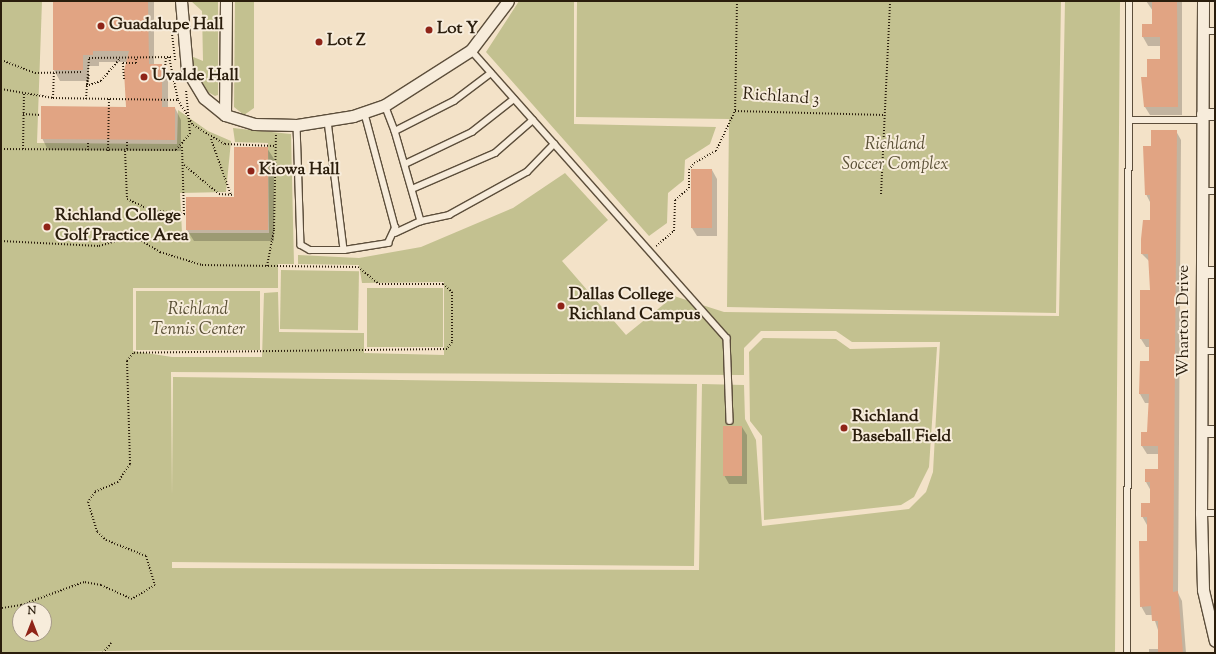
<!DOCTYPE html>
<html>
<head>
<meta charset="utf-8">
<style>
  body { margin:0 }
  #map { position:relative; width:1216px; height:654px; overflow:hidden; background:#f3e2c8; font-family:"Sorts Mill Goudy",serif }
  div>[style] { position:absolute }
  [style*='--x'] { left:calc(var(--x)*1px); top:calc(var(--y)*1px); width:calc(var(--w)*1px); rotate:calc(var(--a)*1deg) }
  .green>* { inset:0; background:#c3c190; transform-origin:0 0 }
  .shadow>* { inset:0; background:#0003 }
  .building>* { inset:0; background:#e1a483; transform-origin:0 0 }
  .path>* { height:2px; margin-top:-1px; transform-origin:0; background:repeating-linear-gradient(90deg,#2a1d0c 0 1px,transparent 0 3px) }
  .roads { filter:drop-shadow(1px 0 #5c4e3b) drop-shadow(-1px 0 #5c4e3b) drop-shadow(0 1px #5c4e3b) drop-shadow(0 -1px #5c4e3b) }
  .lane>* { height:5.5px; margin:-2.75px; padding:0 2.75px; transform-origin:2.75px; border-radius:2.75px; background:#f7ecdb }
  .street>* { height:11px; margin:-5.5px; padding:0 5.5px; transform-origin:5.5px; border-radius:5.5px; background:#f7ecdb }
  .dots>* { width:11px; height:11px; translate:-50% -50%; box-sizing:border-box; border:2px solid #f7ecdb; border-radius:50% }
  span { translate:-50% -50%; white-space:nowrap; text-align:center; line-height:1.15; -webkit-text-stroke:4px #f7ecdb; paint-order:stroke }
  .poi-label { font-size:17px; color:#2a1d0c; font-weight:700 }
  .left { translate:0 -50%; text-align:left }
  .street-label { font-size:17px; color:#2a1d0c }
  .park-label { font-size:17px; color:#584e34; font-style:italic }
  .frame { position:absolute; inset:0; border:2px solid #2a1d0c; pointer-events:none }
  .north { position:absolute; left:12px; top:602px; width:40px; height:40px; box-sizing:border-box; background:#f7ecdb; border:1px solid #a59988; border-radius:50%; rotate:0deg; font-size:11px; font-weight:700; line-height:16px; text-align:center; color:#2a1d0c }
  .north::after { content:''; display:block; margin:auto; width:14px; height:18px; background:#8f2418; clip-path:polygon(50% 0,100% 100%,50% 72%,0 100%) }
</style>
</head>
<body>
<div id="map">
  <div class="green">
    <i style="clip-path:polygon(evenodd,1px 1px,42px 1px,37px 143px,177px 144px,178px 110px,208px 131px,231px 141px,226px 192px,180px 193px,182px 233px,269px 233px,268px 143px,235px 142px,233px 128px,291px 134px,294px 264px,278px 264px,278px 288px,133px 288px,133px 351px,172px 357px,262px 357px,264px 293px,278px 292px,279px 332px,364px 333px,364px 353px,444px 355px,444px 282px,362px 283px,359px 265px,298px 264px,298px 255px,359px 258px,421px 247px,513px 208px,565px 173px,608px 220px,562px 261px,626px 335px,674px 296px,724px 312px,1059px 316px,1065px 1px,1120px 1px,1115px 653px,170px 650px,1px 653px,1px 1px,761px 331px,836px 331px,852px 342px,940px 342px,933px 472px,926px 492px,909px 509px,762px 526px,756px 440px,745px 419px,744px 385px,702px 384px,699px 570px,172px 568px,172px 562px,694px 566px,697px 384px,173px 377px,172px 496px,171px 372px,744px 375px,744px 348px,761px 331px,1px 1px,20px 610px,44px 610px,44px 634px,20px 634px,20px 610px)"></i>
    <i style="clip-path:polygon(191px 1px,218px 1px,218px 95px,215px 96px,208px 92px,192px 65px,191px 56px,203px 61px,202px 11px)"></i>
    <i style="clip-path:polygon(235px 1px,254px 1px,254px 108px,244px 115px,234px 107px)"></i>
    <i style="clip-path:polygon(519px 1px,574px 1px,574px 124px,716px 127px,710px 144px,685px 160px,684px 180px,668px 193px,667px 223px,649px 236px,486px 52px)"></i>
    <i style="clip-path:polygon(577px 1px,1061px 1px,1056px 313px,727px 307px,729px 119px,576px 117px)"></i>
    <i style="left:281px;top:270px;width:78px;height:59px;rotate:1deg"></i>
    <i style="left:367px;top:288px;width:76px;height:59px"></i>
    <i style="left:136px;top:291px;width:124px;height:59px"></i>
    <i style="clip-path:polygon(763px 338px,836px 339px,850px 349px,937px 347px,929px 467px,914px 497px,901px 505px,764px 520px,762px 436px,750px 421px,749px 352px)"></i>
  </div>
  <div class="shadow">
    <i style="clip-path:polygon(54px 1px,154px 1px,154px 65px,161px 65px,168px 76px,168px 108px,175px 108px,181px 120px,181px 151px,48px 150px,42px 138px,127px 108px,127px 62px,99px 62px,99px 66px,89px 66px,89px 81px,60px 81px,54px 70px)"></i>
    <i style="clip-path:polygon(1146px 1px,1182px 1px,1182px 115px,1150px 115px,1145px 107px,1148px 78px,1161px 60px,1161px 46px,1148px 46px,1143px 37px,1153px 25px,1153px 11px)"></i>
    <i style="clip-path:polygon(1176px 131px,1181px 140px,1178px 593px,1182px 601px,1186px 653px,1149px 653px,1149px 649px,1159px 649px,1158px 630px,1153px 615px,1146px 615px,1141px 606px,1140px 542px,1148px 542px,1147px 525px,1142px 516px,1151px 504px,1151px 491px,1146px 482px,1159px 470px,1159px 454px,1147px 454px,1142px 446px,1148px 433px,1150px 403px,1145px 403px,1140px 394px,1141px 362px,1150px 362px,1150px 347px,1146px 347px,1141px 339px,1151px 291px,1150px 262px,1142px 254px,1151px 221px,1151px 204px,1146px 194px,1152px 147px)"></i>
    <i style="clip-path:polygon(267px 148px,274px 159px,274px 241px,194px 241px,187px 230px,235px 198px)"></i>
    <i style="clip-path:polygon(712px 170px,717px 179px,717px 236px,697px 236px,692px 228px)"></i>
    <i style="clip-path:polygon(742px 427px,747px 435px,747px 484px,729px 484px,724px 475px)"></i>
  </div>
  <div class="building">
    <i style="clip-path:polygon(53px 1px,148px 1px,149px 64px,162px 64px,162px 107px,175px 107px,175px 140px,41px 139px,41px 106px,126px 107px,124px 71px,129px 51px,93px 51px,93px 55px,83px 55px,83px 70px,53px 70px)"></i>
    <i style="clip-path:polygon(1152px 1px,1177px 1px,1178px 107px,1144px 107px,1141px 77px,1147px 77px,1147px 59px,1160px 59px,1160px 37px,1142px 37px,1142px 24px,1152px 24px)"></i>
    <i style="clip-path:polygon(1151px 130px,1177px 130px,1173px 592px,1178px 591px,1183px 653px,1158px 653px,1158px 621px,1152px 621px,1151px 606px,1140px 607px,1139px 541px,1147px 541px,1147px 517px,1141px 517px,1141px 503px,1150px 503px,1150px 482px,1145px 482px,1145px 469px,1158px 469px,1158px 446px,1141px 446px,1141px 432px,1147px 432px,1149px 394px,1139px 394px,1140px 361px,1149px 361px,1149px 339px,1140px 339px,1140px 290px,1150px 290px,1148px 254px,1141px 254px,1141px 239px,1143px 220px,1150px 220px,1150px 195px,1145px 195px,1143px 146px,1151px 146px)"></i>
    <i style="clip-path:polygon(234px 147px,268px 147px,268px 230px,186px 230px,186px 197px,234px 197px)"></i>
    <i style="left:691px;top:169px;width:21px;height:59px"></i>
    <i style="left:723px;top:426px;width:19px;height:50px"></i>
  </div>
  <div class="path">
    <i style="--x:737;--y:1;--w:110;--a:91"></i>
    <i style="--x:735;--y:111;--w:149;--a:1.5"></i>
    <i style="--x:171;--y:26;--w:35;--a:83"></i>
    <i style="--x:169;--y:57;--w:44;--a:78.2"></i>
    <i style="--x:178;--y:100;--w:29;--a:59"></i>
    <i style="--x:193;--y:125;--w:37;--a:31"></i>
    <i style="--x:225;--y:144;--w:50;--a:2.3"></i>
    <i style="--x:1;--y:60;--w:36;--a:21"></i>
    <i style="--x:35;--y:73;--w:46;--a:-1.2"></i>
    <i style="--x:124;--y:79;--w:16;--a:-94"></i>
    <i style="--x:123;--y:63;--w:13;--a:0"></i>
    <i style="--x:136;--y:63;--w:6;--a:-90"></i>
    <i style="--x:164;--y:80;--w:22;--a:-85"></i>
    <i style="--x:87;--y:85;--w:10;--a:-79"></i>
    <i style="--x:86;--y:86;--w:16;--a:-18"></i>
    <i style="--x:101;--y:81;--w:30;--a:-50"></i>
    <i style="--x:1;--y:89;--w:53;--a:9.8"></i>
    <i style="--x:53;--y:98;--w:125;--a:0.9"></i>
    <i style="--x:53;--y:98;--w:26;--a:-88"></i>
    <i style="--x:86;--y:99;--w:41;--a:-85.8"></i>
    <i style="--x:89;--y:58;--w:83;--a:-0.7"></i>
    <i style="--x:23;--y:114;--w:18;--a:3"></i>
    <i style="--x:211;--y:139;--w:59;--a:70.3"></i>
    <i style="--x:127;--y:142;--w:9;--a:90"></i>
    <i style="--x:182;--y:147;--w:67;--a:88.3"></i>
    <i style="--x:1;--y:149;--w:175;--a:0.3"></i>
    <i style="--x:176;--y:150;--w:21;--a:-49"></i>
    <i style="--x:190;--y:134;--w:44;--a:-95.2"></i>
    <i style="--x:23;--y:149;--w:56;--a:-89"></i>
    <i style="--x:88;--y:150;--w:9;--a:-90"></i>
    <i style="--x:108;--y:151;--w:52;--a:-88.9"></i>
    <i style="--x:125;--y:151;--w:48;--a:87.6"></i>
    <i style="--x:127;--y:199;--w:26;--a:25"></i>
    <i style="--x:151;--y:210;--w:35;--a:7"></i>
    <i style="--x:184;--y:165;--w:45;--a:39.6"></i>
    <i style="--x:219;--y:194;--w:15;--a:4"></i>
    <i style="--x:881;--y:194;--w:193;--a:-87.3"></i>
    <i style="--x:1;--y:221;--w:15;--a:90"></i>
    <i style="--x:1;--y:241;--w:98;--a:2.9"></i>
    <i style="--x:99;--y:246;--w:36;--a:-16"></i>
    <i style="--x:134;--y:236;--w:31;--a:32"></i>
    <i style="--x:160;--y:252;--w:44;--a:17.2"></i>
    <i style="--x:202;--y:265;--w:156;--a:0.7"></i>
    <i style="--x:358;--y:267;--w:27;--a:39"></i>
    <i style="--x:379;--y:284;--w:64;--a:0"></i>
    <i style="--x:443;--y:284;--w:12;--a:42"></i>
    <i style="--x:452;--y:292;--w:50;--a:90"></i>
    <i style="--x:452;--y:342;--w:9;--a:126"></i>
    <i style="--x:447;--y:349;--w:314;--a:179.3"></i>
    <i style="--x:133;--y:353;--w:10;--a:127"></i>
    <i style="--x:127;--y:361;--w:103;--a:88.3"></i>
    <i style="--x:130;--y:464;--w:22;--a:124"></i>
    <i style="--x:118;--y:482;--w:25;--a:157"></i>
    <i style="--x:95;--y:492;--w:12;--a:125"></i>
    <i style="--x:88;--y:502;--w:31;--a:73"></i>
    <i style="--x:97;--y:532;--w:12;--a:42"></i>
    <i style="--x:106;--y:540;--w:43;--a:21.8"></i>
    <i style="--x:146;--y:556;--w:30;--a:73"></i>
    <i style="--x:155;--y:585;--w:27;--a:149"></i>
    <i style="--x:132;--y:599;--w:34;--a:-156"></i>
    <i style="--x:101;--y:585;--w:17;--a:-170"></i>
    <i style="--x:84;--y:582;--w:67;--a:159.9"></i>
    <i style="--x:21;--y:605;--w:20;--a:171"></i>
    <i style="--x:656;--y:246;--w:23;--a:-40"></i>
    <i style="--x:674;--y:231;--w:31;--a:-88"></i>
    <i style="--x:675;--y:200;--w:18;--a:-41"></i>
    <i style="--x:689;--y:188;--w:18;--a:-90"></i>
    <i style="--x:689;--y:170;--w:9;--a:-54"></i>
    <i style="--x:694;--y:163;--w:25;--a:-29"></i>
    <i style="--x:716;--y:151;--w:44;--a:-64.6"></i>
    <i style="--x:267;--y:266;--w:38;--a:-79"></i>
    <i style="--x:274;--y:229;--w:94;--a:-88.8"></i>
    <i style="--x:103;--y:653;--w:13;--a:-51"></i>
  </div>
  <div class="roads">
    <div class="lane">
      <i style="--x:1203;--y:31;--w:12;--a:0"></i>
      <i style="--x:471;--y:50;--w:385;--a:48.4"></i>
      <i style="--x:727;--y:338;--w:83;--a:87.9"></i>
      <i style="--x:385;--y:105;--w:28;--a:69"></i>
      <i style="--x:395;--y:131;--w:66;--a:-27"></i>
      <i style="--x:454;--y:101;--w:46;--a:-37.1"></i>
      <i style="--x:1130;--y:120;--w:72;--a:0"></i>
      <i style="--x:328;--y:121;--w:130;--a:82.9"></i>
      <i style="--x:297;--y:125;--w:120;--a:88.1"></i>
      <i style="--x:301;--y:245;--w:10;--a:29"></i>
      <i style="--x:310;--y:250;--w:34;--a:0"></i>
      <i style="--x:344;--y:250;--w:45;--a:-9"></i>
      <i style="--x:388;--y:243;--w:17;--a:-65"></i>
      <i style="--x:395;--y:228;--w:120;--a:-105"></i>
      <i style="--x:395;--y:131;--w:94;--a:73.9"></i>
      <i style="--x:421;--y:221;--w:29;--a:-12"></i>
      <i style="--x:449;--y:215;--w:89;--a:-28.9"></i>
      <i style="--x:527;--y:172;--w:39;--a:-46"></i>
      <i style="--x:405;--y:164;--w:74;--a:-25.5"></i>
      <i style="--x:472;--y:132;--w:53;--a:-38.2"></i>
      <i style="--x:412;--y:189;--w:90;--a:-23.4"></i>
      <i style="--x:495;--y:153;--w:50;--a:-41"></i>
      <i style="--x:1203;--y:191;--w:12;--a:0"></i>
      <i style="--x:395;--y:233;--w:29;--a:-25"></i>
      <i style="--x:1202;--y:351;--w:13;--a:0"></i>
      <i style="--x:1201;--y:513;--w:14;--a:0"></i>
      <i style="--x:1127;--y:653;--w:652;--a:-89.82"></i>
    </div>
    <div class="street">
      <i style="--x:181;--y:1;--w:69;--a:85"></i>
      <i style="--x:187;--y:70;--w:33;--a:59"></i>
      <i style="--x:204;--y:98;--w:27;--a:39"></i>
      <i style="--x:225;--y:115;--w:114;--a:-89.5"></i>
      <i style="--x:1203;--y:1;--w:512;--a:90.22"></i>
      <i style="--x:1201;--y:513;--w:77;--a:88.5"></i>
      <i style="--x:1203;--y:590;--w:52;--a:76.8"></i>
      <i style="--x:1202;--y:114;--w:13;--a:0"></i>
      <i style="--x:225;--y:115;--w:30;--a:17"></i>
      <i style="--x:254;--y:124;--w:43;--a:1.3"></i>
      <i style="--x:297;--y:125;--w:57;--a:-9.1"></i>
      <i style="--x:353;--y:116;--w:34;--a:-19"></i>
      <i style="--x:385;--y:105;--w:102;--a:-32.6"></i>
      <i style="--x:471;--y:50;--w:61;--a:-52.9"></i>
      <i style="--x:1203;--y:272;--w:12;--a:0"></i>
      <i style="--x:1202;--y:431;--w:13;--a:0"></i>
    </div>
  </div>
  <div class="dots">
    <i style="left:101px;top:26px;background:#8f2418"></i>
    <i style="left:429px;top:30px;background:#8f2418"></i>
    <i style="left:319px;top:42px;background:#8f2418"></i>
    <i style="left:144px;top:77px;background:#8f2418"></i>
    <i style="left:251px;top:171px;background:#8f2418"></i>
    <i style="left:47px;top:227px;background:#8f2418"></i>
    <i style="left:561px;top:306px;background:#8f2418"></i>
    <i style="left:844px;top:428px;background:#8f2418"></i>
  </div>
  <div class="poi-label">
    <span class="left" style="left:109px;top:26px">Guadalupe Hall</span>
    <span class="left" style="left:437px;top:30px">Lot Y</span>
    <span class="left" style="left:327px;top:42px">Lot Z</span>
    <span class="left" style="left:152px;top:77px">Uvalde Hall</span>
    <span class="left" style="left:259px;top:171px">Kiowa Hall</span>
    <span class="left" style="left:55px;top:227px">Richland College<br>Golf Practice Area</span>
    <span class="left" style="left:569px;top:306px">Dallas College<br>Richland Campus</span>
    <span class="left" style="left:852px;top:428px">Richland<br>Baseball Field</span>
  </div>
  <div class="street-label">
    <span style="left:781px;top:98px;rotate:4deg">Richland 3</span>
    <span style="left:1185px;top:321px;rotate:-90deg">Wharton Drive</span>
  </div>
  <div class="park-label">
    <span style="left:895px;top:156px">Richland<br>Soccer Complex</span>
    <span style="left:198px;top:321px">Richland<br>Tennis Center</span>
  </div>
  <div class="frame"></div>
  <div class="north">N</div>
</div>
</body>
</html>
